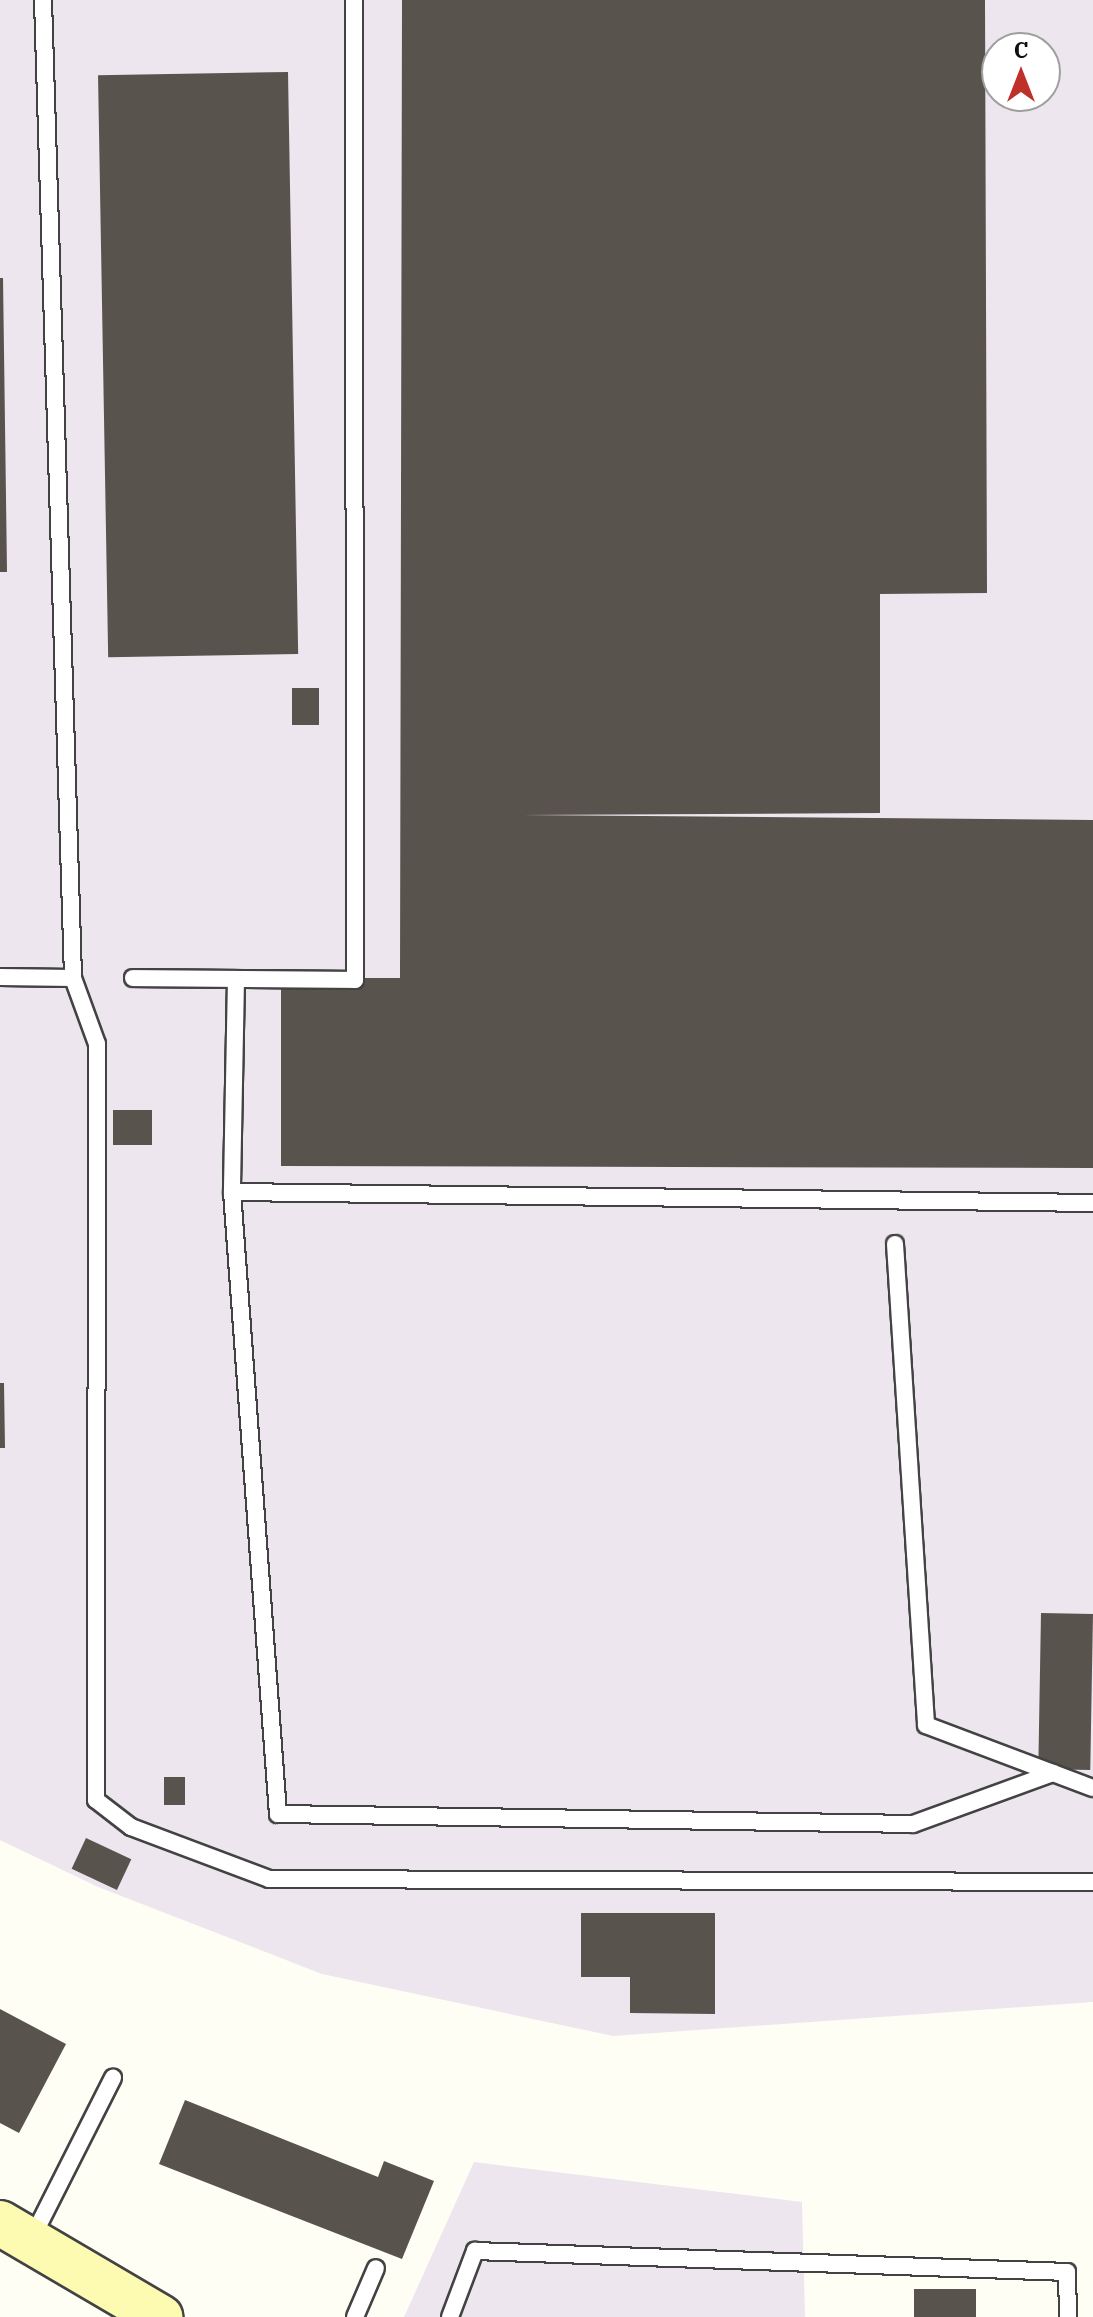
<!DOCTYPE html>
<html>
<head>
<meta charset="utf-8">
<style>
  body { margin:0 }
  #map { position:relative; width:1093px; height:2317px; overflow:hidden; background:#fffef4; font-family:"IBM Plex Serif",serif }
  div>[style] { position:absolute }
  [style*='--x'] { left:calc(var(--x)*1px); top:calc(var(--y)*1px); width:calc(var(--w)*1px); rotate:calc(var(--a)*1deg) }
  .industrial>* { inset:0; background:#eee6ee }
  .building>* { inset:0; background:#59534d; transform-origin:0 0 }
  .roads { filter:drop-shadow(2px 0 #434343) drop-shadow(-2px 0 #434343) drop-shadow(0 2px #434343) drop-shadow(0 -2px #434343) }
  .lane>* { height:16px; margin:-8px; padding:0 8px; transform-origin:8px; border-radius:8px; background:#fff }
  .secondary>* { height:44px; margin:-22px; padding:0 22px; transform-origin:22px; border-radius:22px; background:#fdfbb1 }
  span { translate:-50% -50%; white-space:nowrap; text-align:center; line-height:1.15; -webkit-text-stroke:8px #fff; paint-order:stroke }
  .north { position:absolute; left:981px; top:32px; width:80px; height:80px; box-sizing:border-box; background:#fff; border:2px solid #9f9f9f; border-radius:50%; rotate:0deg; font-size:22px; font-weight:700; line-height:32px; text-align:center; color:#101010 }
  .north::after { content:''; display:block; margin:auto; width:28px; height:36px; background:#bf302a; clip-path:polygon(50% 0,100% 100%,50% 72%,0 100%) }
</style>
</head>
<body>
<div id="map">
  <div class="industrial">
    <i style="clip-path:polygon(evenodd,0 0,1093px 0,1093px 2002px,613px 2036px,322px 1974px,98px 1887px,0 1840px,0 0,997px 48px,1045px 48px,1045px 96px,997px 96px,997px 48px)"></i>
    <i style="clip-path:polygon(474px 2162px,802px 2202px,805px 2317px,404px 2317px)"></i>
  </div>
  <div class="building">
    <i style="clip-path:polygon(402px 0,985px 0,987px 593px,880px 594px,880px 813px,522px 815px,1093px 820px,1093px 1168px,281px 1166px,281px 978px,400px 978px)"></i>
    <i style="left:288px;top:72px;width:582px;height:190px;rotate:89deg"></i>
    <i style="clip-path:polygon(0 278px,3px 278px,7px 572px,0 572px)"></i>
    <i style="left:292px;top:688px;width:27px;height:37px"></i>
    <i style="left:113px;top:1110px;width:39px;height:35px"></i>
    <i style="clip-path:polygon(0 1383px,4px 1383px,5px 1448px,0 1448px)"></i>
    <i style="left:1041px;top:1613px;width:52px;height:156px;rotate:1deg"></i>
    <i style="left:164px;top:1777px;width:21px;height:28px"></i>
    <i style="left:86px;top:1838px;width:50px;height:34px;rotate:25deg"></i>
    <i style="clip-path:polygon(581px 1913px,715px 1913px,715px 2014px,630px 2013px,630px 1977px,581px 1977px)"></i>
    <i style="clip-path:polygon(0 2009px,66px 2044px,19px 2133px,0 2123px)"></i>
    <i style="clip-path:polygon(185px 2100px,378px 2177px,384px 2161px,434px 2181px,402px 2259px,159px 2164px)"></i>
    <i style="left:914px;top:2289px;width:62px;height:28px"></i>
  </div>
  <div class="roads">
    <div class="lane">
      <i style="--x:43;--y:0;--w:978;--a:88.24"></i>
      <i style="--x:73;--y:978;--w:70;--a:70"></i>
      <i style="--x:97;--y:1044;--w:756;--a:90.08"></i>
      <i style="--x:96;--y:1800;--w:44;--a:37.6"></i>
      <i style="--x:131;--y:1827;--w:147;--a:20.6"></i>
      <i style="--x:269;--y:1879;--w:824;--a:0.21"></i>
      <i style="--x:0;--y:977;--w:73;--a:0.8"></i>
      <i style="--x:133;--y:978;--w:222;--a:0.5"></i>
      <i style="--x:355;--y:980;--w:980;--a:-90.06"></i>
      <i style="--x:236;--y:979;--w:213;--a:91.1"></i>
      <i style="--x:232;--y:1192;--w:861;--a:0.73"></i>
      <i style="--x:232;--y:1192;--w:624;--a:85.77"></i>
      <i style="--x:278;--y:1814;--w:635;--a:0.9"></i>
      <i style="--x:913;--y:1824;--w:149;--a:-20"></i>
      <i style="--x:895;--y:1244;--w:482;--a:86.3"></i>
      <i style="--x:926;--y:1725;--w:178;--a:20.7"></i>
      <i style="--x:31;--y:2240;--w:182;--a:-63.2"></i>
      <i style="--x:355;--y:2317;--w:53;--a:-66.8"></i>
      <i style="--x:450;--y:2317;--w:71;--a:-69.3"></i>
      <i style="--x:475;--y:2251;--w:592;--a:2.03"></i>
      <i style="--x:1067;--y:2272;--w:45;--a:88.7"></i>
    </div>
    <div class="secondary">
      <i style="--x:0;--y:2223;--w:186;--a:30.4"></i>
    </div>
  </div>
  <div class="north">С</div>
</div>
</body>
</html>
